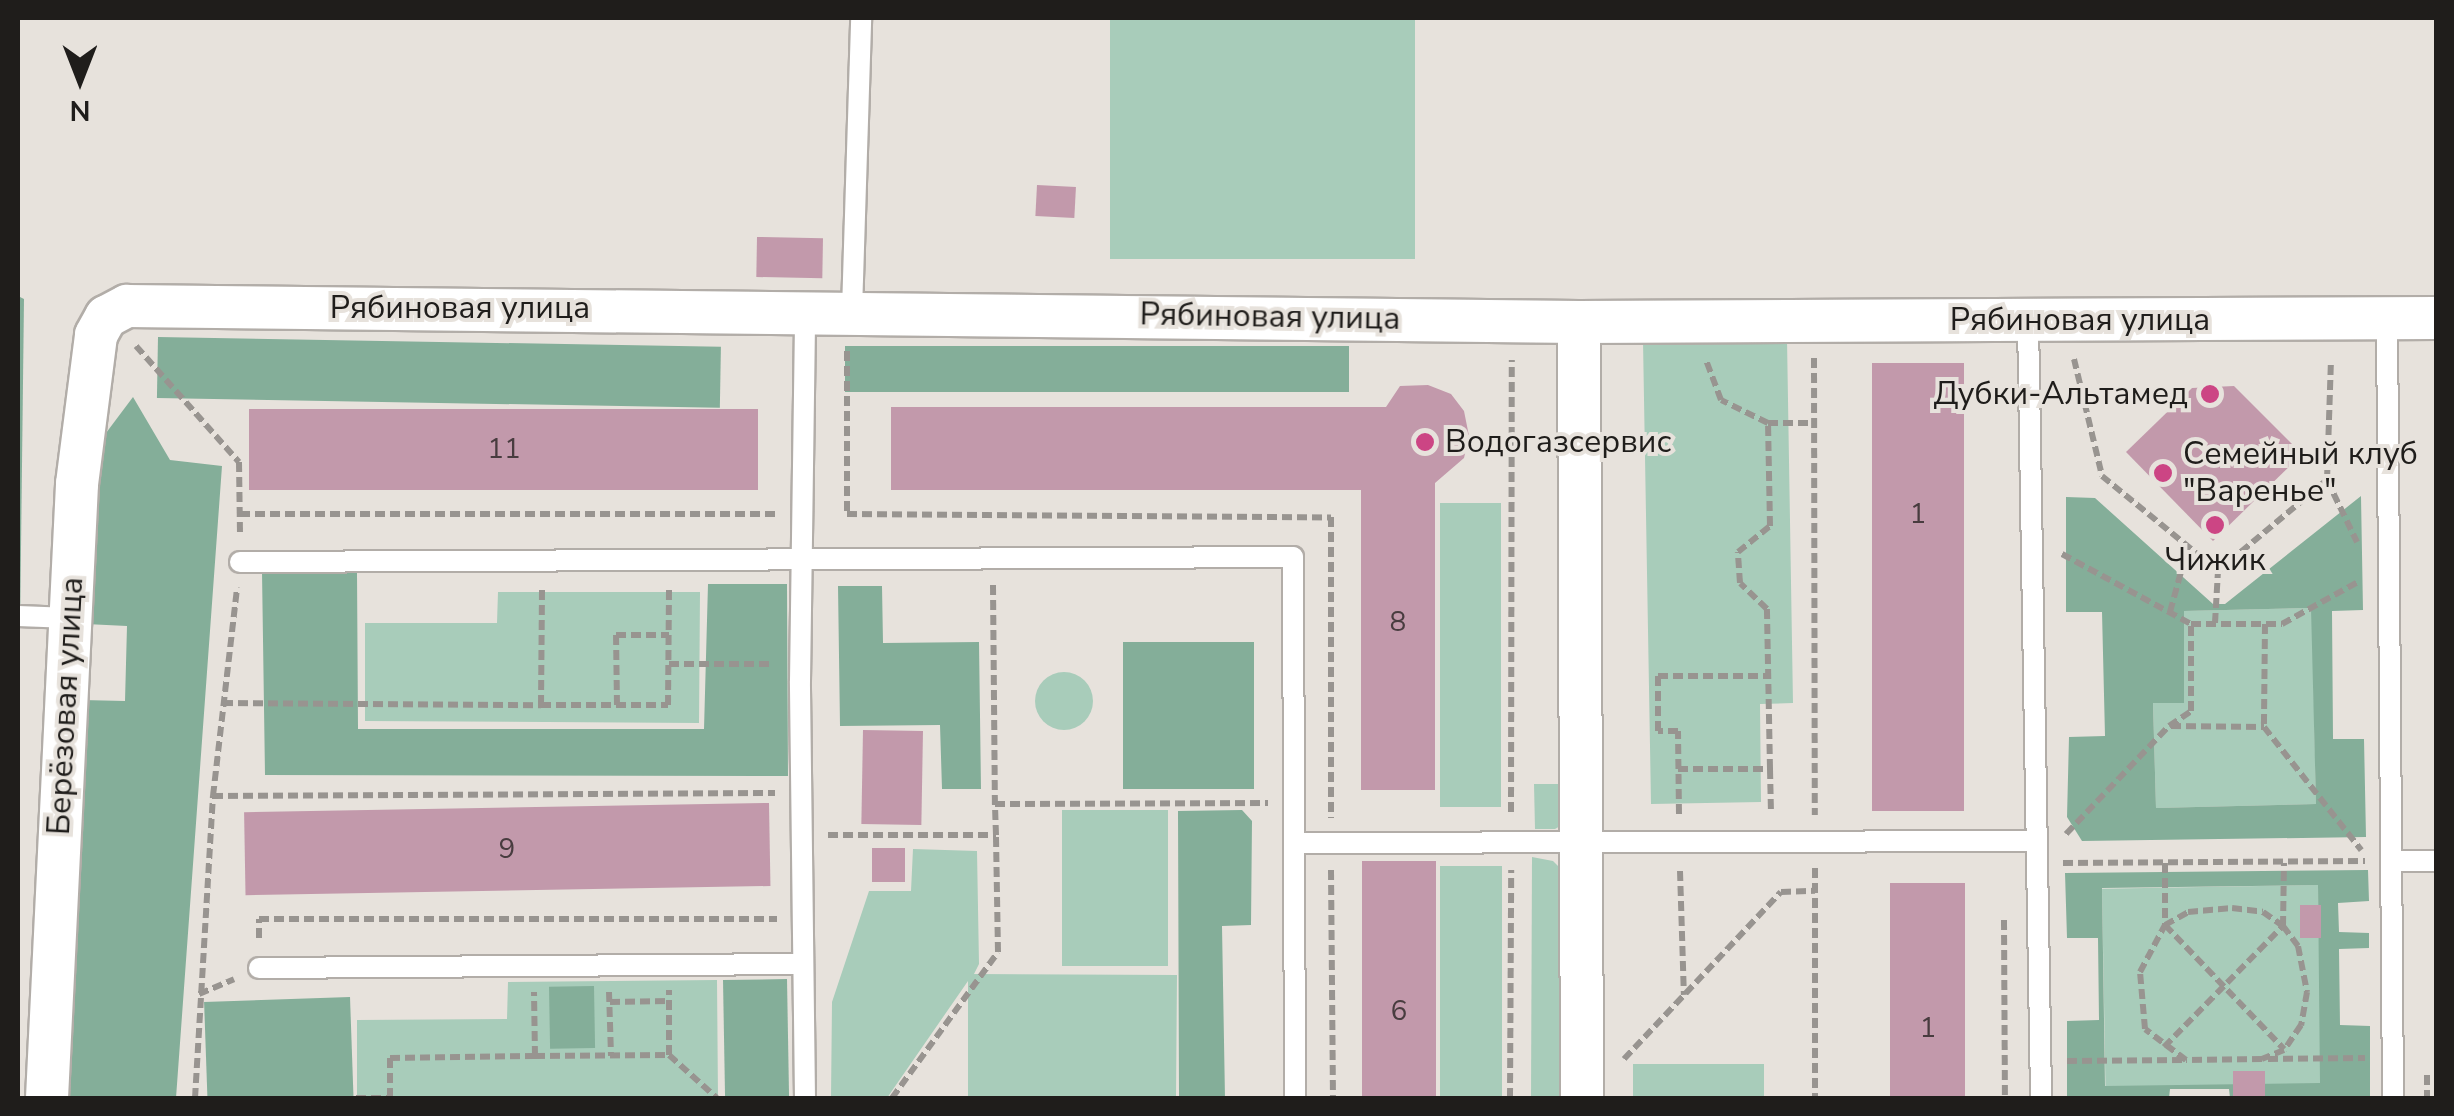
<!DOCTYPE html>
<html>
<head>
<meta charset="utf-8">
<style>
  body { margin:0 }
  #map { position:relative; width:2454px; height:1116px; overflow:hidden; background:#e7e2dc; font-family:"Nunito Sans",sans-serif }
  div>[style] { position:absolute }
  [style*='--x'] { left:calc(var(--x)*1px); top:calc(var(--y)*1px); width:calc(var(--w)*1px); rotate:calc(var(--a)*1deg) }
  .green>* { inset:0; background:#a8ccba; transform-origin:0 0 }
  .round { border-radius:50% }
  .forest>* { inset:0; background:#84ae99; transform-origin:0 0 }
  .building>* { inset:0; background:#c299ab; transform-origin:0 0 }
  .path>* { height:6px; margin-top:-3px; transform-origin:0; background:repeating-linear-gradient(90deg,#989490 0 10px,transparent 0 15px) }
  .roads { filter:drop-shadow(2px 0 #b2ada8) drop-shadow(-2px 0 #b2ada8) drop-shadow(0 2px #b2ada8) drop-shadow(0 -2px #b2ada8) }
  .service>* { height:20px; margin:-10px; padding:0 10px; transform-origin:10px; border-radius:10px; background:#fff }
  .minor>* { height:42px; margin:-21px; padding:0 21px; transform-origin:21px; border-radius:21px; background:#fff }
  .dots>* { width:28px; height:28px; translate:-50% -50%; box-sizing:border-box; border:5px solid #e7e2dc; border-radius:50% }
  span { translate:-50% -50%; white-space:nowrap; text-align:center; line-height:1.15; -webkit-text-stroke:8px #e7e2dc; paint-order:stroke }
  .number-label { font-size:28px; color:#483c3f }
  .number-label span { -webkit-text-stroke-width:0 }
  .street-label { font-size:32px; color:#1f1d1b }
  .poi-label { font-size:32px; color:#1f1d1b }
  .right { translate:-100% -50%; text-align:right }
  .left { translate:0 -50%; text-align:left }
  .frame { position:absolute; inset:0; border:20px solid #1f1d1b; pointer-events:none }
  .north { position:absolute; left:30px; top:30px; width:100px; height:100px; -webkit-text-stroke:8px #e7e2dc; paint-order:stroke; rotate:180deg; font-size:28px; font-weight:700; line-height:40px; text-align:center; color:#1f1d1b }
  .north::after { content:''; display:block; margin:auto; width:35px; height:45px; background:#1f1d1b; clip-path:polygon(50% 0,100% 100%,50% 72%,0 100%) }
</style>
</head>
<body>
<div id="map">
  <div class="green">
    <i style="left:1110px;top:18px;width:305px;height:241px"></i>
    <i style="clip-path:polygon(1787px 339px,1793px 703px,1760px 704px,1761px 802px,1651px 804px,1643px 341px)"></i>
    <i style="left:1501px;top:503px;width:304px;height:61px;rotate:90deg"></i>
    <i style="clip-path:polygon(498px 592px,700px 592px,699px 723px,365px 721px,365px 623px,497px 623px)"></i>
    <i style="clip-path:polygon(2312px 608px,2316px 804px,2156px 808px,2153px 702px,2184px 702px,2183px 611px)"></i>
    <i class="round" style="left:1035px;top:672px;width:58px;height:58px"></i>
    <i style="clip-path:polygon(1534px 784px,1575px 784px,1571px 820px,1555px 829px,1535px 829px)"></i>
    <i style="left:1062px;top:810px;width:106px;height:156px"></i>
    <i style="clip-path:polygon(913px 849px,977px 851px,979px 964px,974px 974px,1177px 975px,1176px 1098px,968px 1098px,968px 981px,887px 1098px,831px 1098px,832px 1002px,869px 891px,911px 891px)"></i>
    <i style="clip-path:polygon(1532px 857px,1553px 861px,1569px 877px,1570px 1098px,1531px 1098px)"></i>
    <i style="left:1502px;top:866px;width:232px;height:62px;rotate:90deg"></i>
    <i style="left:2318px;top:885px;width:199px;height:216px;rotate:89deg"></i>
    <i style="clip-path:polygon(717px 980px,718px 1098px,357px 1098px,357px 1020px,507px 1019px,508px 982px)"></i>
    <i style="left:1764px;top:1064px;width:34px;height:131px;rotate:90deg"></i>
  </div>
  <div class="forest">
    <i style="clip-path:polygon(18px 296px,24px 299px,18px 798px)"></i>
    <i style="left:158px;top:337px;width:563px;height:61px;rotate:1deg"></i>
    <i style="left:845px;top:346px;width:504px;height:46px"></i>
    <i style="clip-path:polygon(133px 397px,170px 460px,222px 466px,176px 1098px,63px 1098px,82px 700px,125px 701px,127px 626px,86px 624px,97px 445px)"></i>
    <i style="clip-path:polygon(evenodd,2361px 496px,2363px 610px,2332px 611px,2333px 739px,2364px 739px,2366px 837px,2082px 841px,2067px 817px,2069px 737px,2105px 736px,2102px 612px,2066px 612px,2066px 497px,2095px 498px,2213px 604px,2225px 604px,2361px 496px,2311px 608px,2316px 804px,2156px 808px,2153px 703px,2184px 703px,2184px 611px,2311px 608px)"></i>
    <i style="clip-path:polygon(262px 572px,357px 572px,358px 729px,704px 729px,708px 584px,787px 584px,788px 776px,265px 775px)"></i>
    <i style="clip-path:polygon(838px 586px,882px 586px,883px 643px,979px 642px,981px 789px,942px 789px,940px 725px,840px 726px)"></i>
    <i style="left:1254px;top:642px;width:147px;height:131px;rotate:90deg"></i>
    <i style="clip-path:polygon(1242px 810px,1252px 821px,1251px 925px,1222px 926px,1225px 1098px,1179px 1098px,1178px 811px)"></i>
    <i style="clip-path:polygon(evenodd,2368px 870px,2369px 901px,2338px 903px,2339px 932px,2369px 933px,2369px 948px,2339px 949px,2340px 1025px,2370px 1026px,2370px 1098px,2230px 1098px,2229px 1089px,2170px 1089px,2169px 1098px,2067px 1098px,2067px 1021px,2099px 1020px,2098px 938px,2067px 938px,2065px 873px,2368px 870px,2318px 885px,2320px 1083px,2105px 1086px,2102px 888px,2318px 885px)"></i>
    <i style="left:787px;top:979px;width:119px;height:64px;rotate:89deg"></i>
    <i style="left:594px;top:986px;width:62px;height:45px;rotate:89deg"></i>
    <i style="left:350px;top:997px;width:101px;height:146px;rotate:88deg"></i>
  </div>
  <div class="building">
    <i style="left:1037px;top:185px;width:39px;height:31px;rotate:3deg"></i>
    <i style="left:757px;top:237px;width:66px;height:40px;rotate:1deg"></i>
    <i style="left:1872px;top:363px;width:92px;height:448px"></i>
    <i style="clip-path:polygon(1428px 385px,1451px 394px,1464px 411px,1469px 436px,1464px 458px,1435px 483px,1435px 790px,1361px 790px,1361px 490px,891px 490px,891px 407px,1386px 407px,1400px 386px)"></i>
    <i style="clip-path:polygon(2234px 386px,2302px 454px,2213px 541px,2126px 452px,2192px 388px)"></i>
    <i style="left:249px;top:409px;width:509px;height:81px"></i>
    <i style="left:863px;top:730px;width:60px;height:94px;rotate:1deg"></i>
    <i style="left:769px;top:803px;width:83px;height:525px;rotate:89deg"></i>
    <i style="left:872px;top:848px;width:33px;height:34px"></i>
    <i style="left:1362px;top:861px;width:74px;height:237px"></i>
    <i style="left:1890px;top:883px;width:75px;height:215px"></i>
    <i style="left:2300px;top:905px;width:21px;height:33px"></i>
    <i style="left:2233px;top:1071px;width:32px;height:25px"></i>
  </div>
  <div class="path">
    <i style="--x:136;--y:346;--w:155;--a:48.4"></i>
    <i style="--x:239;--y:462;--w:72;--a:89.2"></i>
    <i style="--x:847;--y:351;--w:163;--a:90"></i>
    <i style="--x:847;--y:514;--w:484;--a:0.4"></i>
    <i style="--x:1331;--y:517;--w:301;--a:90"></i>
    <i style="--x:1814;--y:358;--w:457;--a:89.9"></i>
    <i style="--x:2074;--y:359;--w:120;--a:76.5"></i>
    <i style="--x:2102;--y:476;--w:150;--a:39.3"></i>
    <i style="--x:2218;--y:571;--w:142;--a:-39.9"></i>
    <i style="--x:2327;--y:480;--w:119;--a:-88.1"></i>
    <i style="--x:1768;--y:423;--w:46;--a:0"></i>
    <i style="--x:2327;--y:480;--w:69;--a:64.2"></i>
    <i style="--x:240;--y:514;--w:536;--a:0"></i>
    <i style="--x:2062;--y:554;--w:147;--a:28.5"></i>
    <i style="--x:2191;--y:624;--w:91;--a:0"></i>
    <i style="--x:2282;--y:624;--w:89;--a:-28.9"></i>
    <i style="--x:993;--y:585;--w:219;--a:89.5"></i>
    <i style="--x:2170;--y:612;--w:68;--a:-74.7"></i>
    <i style="--x:2215;--y:623;--w:52;--a:-86.7"></i>
    <i style="--x:2265;--y:624;--w:103;--a:90.6"></i>
    <i style="--x:2264;--y:727;--w:157;--a:51.7"></i>
    <i style="--x:669;--y:664;--w:104;--a:0"></i>
    <i style="--x:223;--y:703;--w:318;--a:0.4"></i>
    <i style="--x:541;--y:705;--w:117;--a:-89.5"></i>
    <i style="--x:541;--y:705;--w:127;--a:0"></i>
    <i style="--x:668;--y:705;--w:116;--a:-89.5"></i>
    <i style="--x:617;--y:705;--w:70;--a:-90.8"></i>
    <i style="--x:616;--y:635;--w:53;--a:0"></i>
    <i style="--x:2171;--y:726;--w:93;--a:0.6"></i>
    <i style="--x:1678;--y:769;--w:92;--a:0"></i>
    <i style="--x:1770;--y:769;--w:160;--a:-91.1"></i>
    <i style="--x:1767;--y:609;--w:37;--a:-136"></i>
    <i style="--x:1740;--y:583;--w:31;--a:-94"></i>
    <i style="--x:1738;--y:552;--w:41;--a:-39.1"></i>
    <i style="--x:1770;--y:526;--w:103;--a:-91.1"></i>
    <i style="--x:1768;--y:423;--w:52;--a:-153.9"></i>
    <i style="--x:1721;--y:400;--w:43;--a:-110.6"></i>
    <i style="--x:1770;--y:769;--w:43;--a:88.7"></i>
    <i style="--x:213;--y:796;--w:562;--a:-0.31"></i>
    <i style="--x:1511;--y:812;--w:452;--a:-89.9"></i>
    <i style="--x:1679;--y:814;--w:83;--a:-90.7"></i>
    <i style="--x:1678;--y:731;--w:20;--a:180"></i>
    <i style="--x:1658;--y:731;--w:55;--a:-90"></i>
    <i style="--x:1658;--y:676;--w:110;--a:0"></i>
    <i style="--x:2066;--y:834;--w:149;--a:-46.4"></i>
    <i style="--x:2169;--y:726;--w:27;--a:-34"></i>
    <i style="--x:2191;--y:711;--w:87;--a:-90"></i>
    <i style="--x:828;--y:835;--w:168;--a:0"></i>
    <i style="--x:996;--y:835;--w:31;--a:-92"></i>
    <i style="--x:995;--y:804;--w:273;--a:-0.2"></i>
    <i style="--x:2063;--y:863;--w:302;--a:-0.4"></i>
    <i style="--x:2165;--y:863;--w:62;--a:90"></i>
    <i style="--x:2165;--y:925;--w:172;--a:46.2"></i>
    <i style="--x:1815;--y:868;--w:230;--a:90"></i>
    <i style="--x:1331;--y:870;--w:228;--a:89.5"></i>
    <i style="--x:1680;--y:871;--w:124;--a:88.2"></i>
    <i style="--x:2232;--y:908;--w:31;--a:7"></i>
    <i style="--x:2263;--y:912;--w:24;--a:35"></i>
    <i style="--x:2283;--y:926;--w:25;--a:53"></i>
    <i style="--x:2298;--y:946;--w:47;--a:78.9"></i>
    <i style="--x:2307;--y:992;--w:34;--a:100"></i>
    <i style="--x:2301;--y:1025;--w:30;--a:124"></i>
    <i style="--x:2284;--y:1050;--w:24;--a:158"></i>
    <i style="--x:2262;--y:1059;--w:76;--a:179.2"></i>
    <i style="--x:2186;--y:1060;--w:51;--a:-142.9"></i>
    <i style="--x:2145;--y:1029;--w:57;--a:-95"></i>
    <i style="--x:2140;--y:972;--w:53;--a:-62"></i>
    <i style="--x:2165;--y:925;--w:26;--a:-29"></i>
    <i style="--x:2188;--y:912;--w:44;--a:-5.2"></i>
    <i style="--x:2004;--y:920;--w:178;--a:89.7"></i>
    <i style="--x:259;--y:938;--w:19;--a:-90"></i>
    <i style="--x:259;--y:919;--w:518;--a:0"></i>
    <i style="--x:609;--y:992;--w:64;--a:88.2"></i>
    <i style="--x:199;--y:994;--w:38;--a:-23"></i>
    <i style="--x:610;--y:1002;--w:59;--a:-1"></i>
    <i style="--x:2164;--y:1047;--w:170;--a:-45.5"></i>
    <i style="--x:2283;--y:926;--w:63;--a:-89.1"></i>
    <i style="--x:669;--y:1055;--w:64;--a:41.9"></i>
    <i style="--x:535;--y:1056;--w:134;--a:-0.4"></i>
    <i style="--x:669;--y:1055;--w:65;--a:-90"></i>
    <i style="--x:1624;--y:1059;--w:229;--a:-46.8"></i>
    <i style="--x:1781;--y:892;--w:34;--a:-2"></i>
    <i style="--x:2268;--y:1059;--w:97;--a:-0.6"></i>
    <i style="--x:2067;--y:1061;--w:117;--a:-0.5"></i>
    <i style="--x:2427;--y:1075;--w:23;--a:90"></i>
    <i style="--x:195;--y:1098;--w:303;--a:-86.6"></i>
    <i style="--x:213;--y:796;--w:210;--a:-83.4"></i>
    <i style="--x:356;--y:1098;--w:34;--a:0"></i>
    <i style="--x:390;--y:1098;--w:40;--a:-90"></i>
    <i style="--x:390;--y:1058;--w:145;--a:-0.8"></i>
    <i style="--x:535;--y:1056;--w:64;--a:-90.9"></i>
    <i style="--x:892;--y:1098;--w:180;--a:-54"></i>
    <i style="--x:998;--y:952;--w:117;--a:-91"></i>
    <i style="--x:1510;--y:1098;--w:228;--a:-89.7"></i>
  </div>
  <div class="roads">
    <div class="service">
      <i style="--x:852;--y:311;--w:293;--a:-88.2"></i>
      <i style="--x:2387;--y:319;--w:779;--a:89.56"></i>
      <i style="--x:2028;--y:320;--w:778;--a:89.04"></i>
      <i style="--x:240;--y:562;--w:1053;--a:-0.27"></i>
      <i style="--x:1293;--y:557;--w:541;--a:89.79"></i>
      <i style="--x:18;--y:616;--w:52;--a:2.2"></i>
      <i style="--x:1294;--y:843;--w:743;--a:-0.15"></i>
      <i style="--x:2392;--y:861;--w:44;--a:0"></i>
      <i style="--x:259;--y:968;--w:544;--a:-0.42"></i>
      <i style="--x:805;--y:1098;--w:417;--a:-90.7"></i>
      <i style="--x:800;--y:681;--w:371;--a:-89.2"></i>
    </div>
    <div class="minor">
      <i style="--x:1579;--y:322;--w:776;--a:89.78"></i>
      <i style="--x:47;--y:1098;--w:615;--a:-87.2"></i>
      <i style="--x:77;--y:484;--w:150;--a:-82.7"></i>
      <i style="--x:96;--y:335;--w:21;--a:-61"></i>
      <i style="--x:106;--y:317;--w:24;--a:-28"></i>
      <i style="--x:127;--y:306;--w:1452;--a:0.63"></i>
      <i style="--x:1579;--y:322;--w:857;--a:-0.27"></i>
    </div>
  </div>
  <div class="dots">
    <i style="left:2210px;top:394px;background:#cc4584"></i>
    <i style="left:1425px;top:442px;background:#cc4584"></i>
    <i style="left:2163px;top:473px;background:#cc4584"></i>
    <i style="left:2215px;top:525px;background:#cc4584"></i>
  </div>
  <div class="number-label">
    <span style="left:504px;top:449px">11</span>
    <span style="left:1918px;top:514px">1</span>
    <span style="left:1398px;top:622px">8</span>
    <span style="left:507px;top:849px">9</span>
    <span style="left:1399px;top:1011px">6</span>
    <span style="left:1928px;top:1028px">1</span>
  </div>
  <div class="street-label">
    <span style="left:460px;top:308px">Рябиновая улица</span>
    <span style="left:1270px;top:317px;rotate:1deg">Рябиновая улица</span>
    <span style="left:2080px;top:320px">Рябиновая улица</span>
    <span style="left:66px;top:706px;rotate:-87deg">Берёзовая улица</span>
  </div>
  <div class="poi-label">
    <span class="right" style="left:2188px;top:394px">Дубки-Альтамед</span>
    <span class="left" style="left:1445px;top:442px">Водогазсервис</span>
    <span class="left" style="left:2183px;top:473px">Семейный клуб<br>"Варенье"</span>
    <span style="left:2215px;top:560px">Чижик</span>
  </div>
  <div class="frame"></div>
  <div class="north">N</div>
</div>
</body>
</html>
